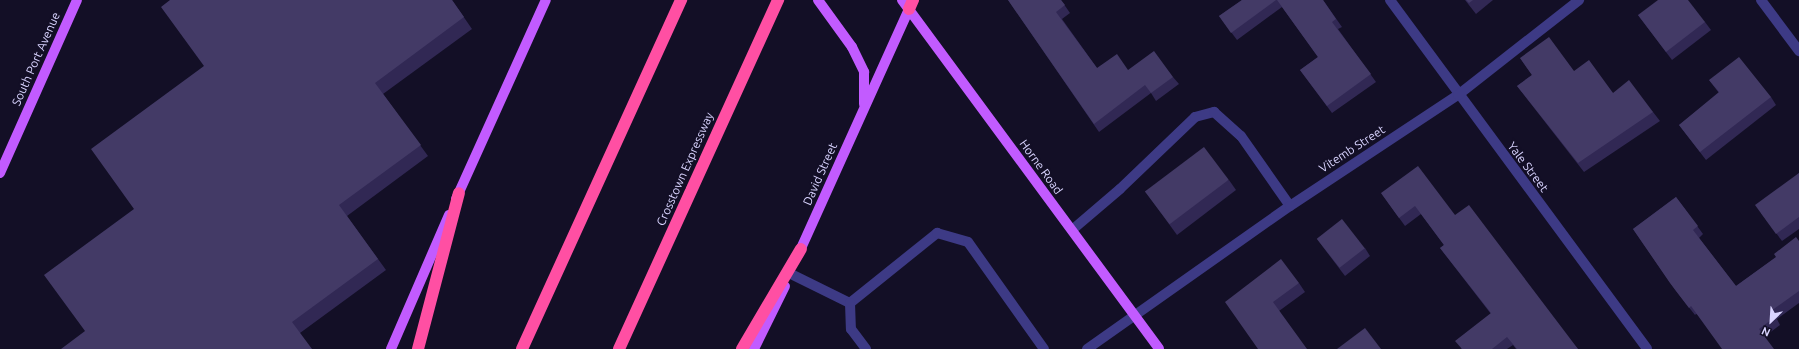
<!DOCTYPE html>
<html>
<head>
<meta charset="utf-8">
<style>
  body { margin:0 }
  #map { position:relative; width:1799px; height:349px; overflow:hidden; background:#130f26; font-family:Ubuntu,sans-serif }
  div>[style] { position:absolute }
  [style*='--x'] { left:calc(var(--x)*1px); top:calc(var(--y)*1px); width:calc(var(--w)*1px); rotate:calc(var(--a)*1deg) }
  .minor>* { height:10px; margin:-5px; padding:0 5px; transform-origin:5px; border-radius:5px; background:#3d3a85 }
  .major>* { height:10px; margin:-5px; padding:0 5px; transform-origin:5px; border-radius:5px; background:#c25bff }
  .highway>* { height:12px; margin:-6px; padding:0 6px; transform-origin:6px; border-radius:6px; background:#ff4fa3 }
  .wall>* { inset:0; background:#312854 }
  .building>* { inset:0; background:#433a66; transform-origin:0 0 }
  span { translate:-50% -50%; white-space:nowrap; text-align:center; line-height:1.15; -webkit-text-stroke:4px #130f26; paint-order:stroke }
  .street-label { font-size:12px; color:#d9d4ff }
  .north { position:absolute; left:1751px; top:301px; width:40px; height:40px; -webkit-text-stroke:3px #130f26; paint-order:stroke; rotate:205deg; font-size:11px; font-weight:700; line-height:16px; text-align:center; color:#d9d4ff }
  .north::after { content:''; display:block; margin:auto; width:14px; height:18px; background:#d9d4ff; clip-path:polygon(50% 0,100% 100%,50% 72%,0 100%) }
</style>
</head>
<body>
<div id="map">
  <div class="minor">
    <i style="--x:1390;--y:0;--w:433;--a:53.6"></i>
    <i style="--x:1761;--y:0;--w:64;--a:53.3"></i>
    <i style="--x:1072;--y:230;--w:63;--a:-40.5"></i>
    <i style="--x:1120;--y:189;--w:104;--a:-43.8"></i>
    <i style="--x:1195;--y:117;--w:20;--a:-15"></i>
    <i style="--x:1214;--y:112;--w:36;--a:42"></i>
    <i style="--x:1241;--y:136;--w:85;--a:55"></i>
    <i style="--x:791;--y:274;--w:66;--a:26.2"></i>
    <i style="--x:850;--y:303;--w:112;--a:-38.8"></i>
    <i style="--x:937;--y:233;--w:32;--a:16"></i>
    <i style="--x:968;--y:242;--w:131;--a:54.6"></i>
    <i style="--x:850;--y:303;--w:26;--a:88"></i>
    <i style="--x:851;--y:329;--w:25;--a:53"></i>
    <i style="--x:1087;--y:349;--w:248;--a:-35.2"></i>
    <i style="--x:1290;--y:206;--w:201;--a:-33.5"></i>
    <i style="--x:1458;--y:95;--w:154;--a:-38.1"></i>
  </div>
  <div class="major">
    <i style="--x:818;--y:0;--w:58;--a:54.1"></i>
    <i style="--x:852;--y:47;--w:28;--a:64"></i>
    <i style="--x:864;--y:72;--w:32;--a:90"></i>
    <i style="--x:902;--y:0;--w:433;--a:53.6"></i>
    <i style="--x:0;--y:173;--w:189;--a:-66"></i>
    <i style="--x:456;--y:199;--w:218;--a:-65.7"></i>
    <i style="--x:798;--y:255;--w:270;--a:-65.7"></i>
    <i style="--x:391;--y:349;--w:146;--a:-66.6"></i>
    <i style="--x:754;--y:349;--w:70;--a:-63.8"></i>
  </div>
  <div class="highway">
    <i style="--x:909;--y:9;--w:10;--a:-66"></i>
    <i style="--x:418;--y:349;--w:161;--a:-75.3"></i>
    <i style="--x:522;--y:349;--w:384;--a:-65.5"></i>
    <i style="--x:619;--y:349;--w:384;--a:-65.5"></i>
    <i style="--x:742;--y:349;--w:116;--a:-59.5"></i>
  </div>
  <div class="wall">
    <i style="clip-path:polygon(452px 0,472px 29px,383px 94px,428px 156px,347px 216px,386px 270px,300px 333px,85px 331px,134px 209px,204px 66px)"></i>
    <i style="clip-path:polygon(1008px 0,1061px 0,1070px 13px,1062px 19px,1097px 68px,1128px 70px,1173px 77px,1179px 84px,1156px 101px,1151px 93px,1099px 132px)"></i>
    <i style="clip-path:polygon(1242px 0,1323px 0,1342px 27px,1338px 29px,1376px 82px,1332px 113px,1300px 70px,1318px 57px,1282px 7px,1237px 40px,1219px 16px)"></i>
    <i style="clip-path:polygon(1465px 0,1493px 0,1476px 14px)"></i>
    <i style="clip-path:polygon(1638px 15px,1705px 22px,1711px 30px,1672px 60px)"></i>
    <i style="clip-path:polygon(1520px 58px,1574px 71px,1613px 93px,1653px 112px,1660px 121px,1584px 172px,1517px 86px,1532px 75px)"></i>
    <i style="clip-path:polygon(1709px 80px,1771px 97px,1776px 105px,1706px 160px,1679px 125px,1719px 93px)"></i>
    <i style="clip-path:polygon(1799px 173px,1799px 229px,1782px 241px,1761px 213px)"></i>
    <i style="clip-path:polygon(1229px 180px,1236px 190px,1177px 235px,1145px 191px)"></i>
    <i style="clip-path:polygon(1381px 193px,1455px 215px,1578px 349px,1516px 349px,1513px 345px,1507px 349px,1461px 349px,1491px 314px,1440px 248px,1444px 245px,1421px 214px,1405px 226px)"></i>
    <i style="clip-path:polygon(1676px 197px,1703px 234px,1699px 238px,1736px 286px,1799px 241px,1799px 303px,1777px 319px,1780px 325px,1764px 337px,1696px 314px,1695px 315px,1676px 291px,1633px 229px)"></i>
    <i style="clip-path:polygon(1317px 239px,1365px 248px,1370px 256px,1345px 276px)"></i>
    <i style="clip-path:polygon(1299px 283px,1305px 292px,1279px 311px,1225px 302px)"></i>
  </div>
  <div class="building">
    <i style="clip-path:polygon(170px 0,452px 0,464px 17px,375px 83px,421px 145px,339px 205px,378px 259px,292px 322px,312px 349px,61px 349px,85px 331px,44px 275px,134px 209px,91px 149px,204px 66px,161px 7px)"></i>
    <i style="clip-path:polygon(1008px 0,1061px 0,1065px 5px,1056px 12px,1097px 68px,1117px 54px,1128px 70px,1154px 51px,1173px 77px,1151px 93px,1145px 85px,1094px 124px)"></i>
    <i style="clip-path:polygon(1242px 0,1276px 0,1231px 33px,1219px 16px)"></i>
    <i style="clip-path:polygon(1277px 0,1323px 0,1336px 19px,1332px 22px,1371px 74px,1327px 106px,1300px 70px,1318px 57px)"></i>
    <i style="clip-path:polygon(1466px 0,1473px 0,1469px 3px)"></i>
    <i style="clip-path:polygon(1658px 0,1688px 0,1705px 22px,1666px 52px,1638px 15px)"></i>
    <i style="clip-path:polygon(1549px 37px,1574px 71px,1589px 60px,1613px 93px,1629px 80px,1653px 112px,1578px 163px,1517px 86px,1532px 75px,1520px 58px)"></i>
    <i style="clip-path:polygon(1739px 57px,1771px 97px,1700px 152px,1679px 125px,1719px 92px,1709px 80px)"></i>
    <i style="left:1204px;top:147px;width:41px;height:74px;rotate:53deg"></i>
    <i style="clip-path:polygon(1418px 166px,1455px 215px,1469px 205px,1578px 349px,1517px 349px,1507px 337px,1492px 349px,1462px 349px,1455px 341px,1491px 313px,1440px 248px,1444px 245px,1415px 206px,1399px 218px,1381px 193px)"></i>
    <i style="clip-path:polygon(1799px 173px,1799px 217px,1776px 234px,1755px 205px)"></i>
    <i style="clip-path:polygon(1676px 197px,1698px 226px,1693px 230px,1736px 286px,1776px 257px,1774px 254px,1796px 237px,1799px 241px,1799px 291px,1771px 311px,1775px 317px,1759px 329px,1774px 349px,1722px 349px,1691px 306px,1689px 308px,1670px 283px,1633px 229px)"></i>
    <i style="left:1342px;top:219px;width:37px;height:32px;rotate:52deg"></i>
    <i style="clip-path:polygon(1281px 259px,1299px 283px,1273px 302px,1307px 349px,1258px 349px,1225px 302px)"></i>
    <i style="clip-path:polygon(1365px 328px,1381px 349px,1337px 349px)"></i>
  </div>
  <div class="street-label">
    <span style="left:36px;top:59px;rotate:-66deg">South Port Avenue</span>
    <span style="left:1352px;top:149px;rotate:-33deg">Vitemb Street</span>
    <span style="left:1041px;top:167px;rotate:54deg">Horne Road</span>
    <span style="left:1528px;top:167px;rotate:53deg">Yale Street</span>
    <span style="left:685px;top:169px;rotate:-66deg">Crosstown Expressway</span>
    <span style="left:820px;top:174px;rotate:-66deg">David Street</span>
  </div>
  <div class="north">N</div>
</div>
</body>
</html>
